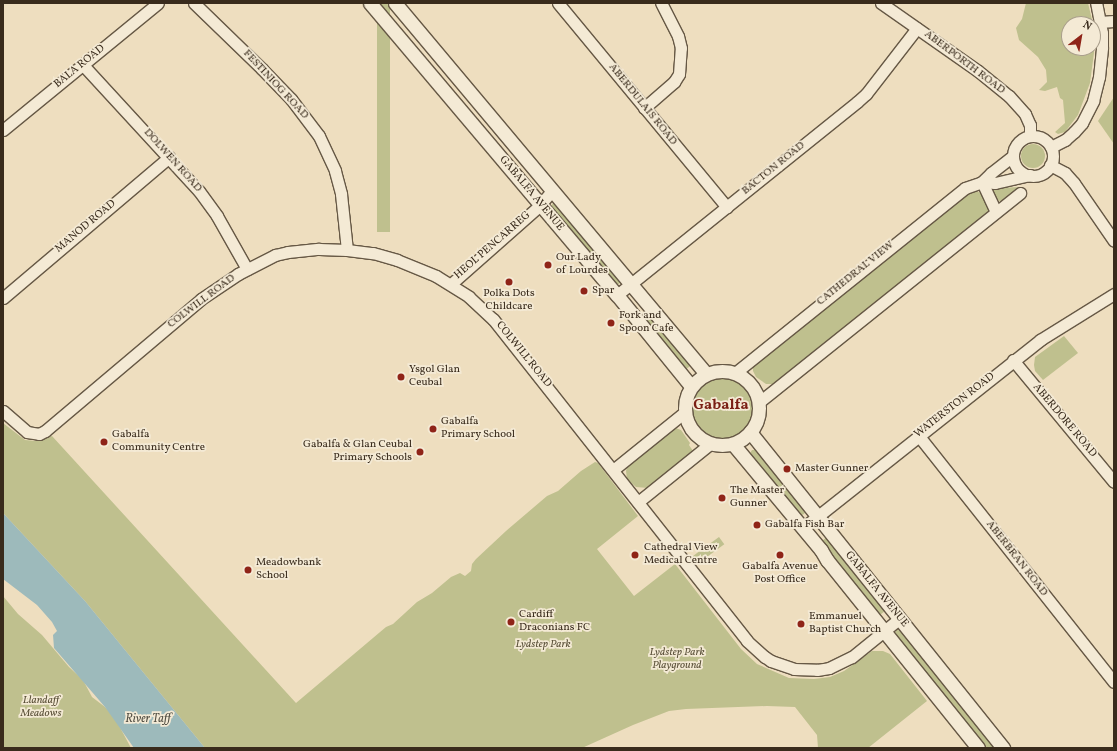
<!DOCTYPE html>
<html>
<head>
<meta charset="utf-8">
<style>
  body { margin:0 }
  #map { position:relative; width:1117px; height:751px; overflow:hidden; background:#eedebf; font-family:Vollkorn,serif }
  div>[style] { position:absolute }
  [style*='--x'] { left:calc(var(--x)*1px); top:calc(var(--y)*1px); width:calc(var(--w)*1px); rotate:calc(var(--a)*1deg) }
  .green>* { inset:0; background:#bfc08e; transform-origin:0 0 }
  .round { border-radius:50% }
  .water>* { inset:0; background:#9dbabb }
  .roads { filter:drop-shadow(1px 0 #665845) drop-shadow(-1px 0 #665845) drop-shadow(0 1px #665845) drop-shadow(0 -1px #665845) }
  .minor>* { height:11px; margin:-5.5px; padding:0 5.5px; transform-origin:5.5px; border-radius:5.5px; background:#f4ead5 }
  .minor>.ring { margin:-5.5px; padding:0; box-sizing:content-box; background:none; border:11px solid #f4ead5; border-radius:50% }
  .tertiary>* { height:13px; margin:-6.5px; padding:0 6.5px; transform-origin:6.5px; border-radius:6.5px; background:#f4ead5 }
  .tertiary>.ring { margin:-6.5px; padding:0; box-sizing:content-box; background:none; border:13px solid #f4ead5; border-radius:50% }
  .dots>* { width:11px; height:11px; translate:-50% -50%; box-sizing:border-box; border:2px solid #f4ead5; border-radius:50% }
  span { translate:-50% -50%; white-space:nowrap; text-align:center; line-height:1.15; -webkit-text-stroke:3.5px #f4ead5; paint-order:stroke }
  .street-label { font-size:11px; color:#392b1c }
  .poi-label { font-size:11px; color:#392b1c }
  .left { translate:0 -50%; text-align:left }
  .right { translate:-100% -50%; text-align:right }
  .park-label { font-size:11px; color:#5a5038; font-style:italic }
  .water-label { font-size:12px; color:#524f44; font-style:italic }
  .district-label { font-size:15px; color:#7a1f14; font-weight:700 }
  .frame { position:absolute; inset:0; border:4px solid #392b1c; pointer-events:none }
  .north { position:absolute; left:1061px; top:16px; width:40px; height:40px; box-sizing:border-box; background:#f4ead5; border:1px solid #a99e8b; border-radius:50%; rotate:31deg; font-size:11px; font-weight:700; line-height:16px; text-align:center; color:#392b1c }
  .north::after { content:''; display:block; margin:auto; width:14px; height:18px; background:#8f2418; clip-path:polygon(50% 0,100% 100%,50% 72%,0 100%) }
</style>
</head>
<body>
<div id="map">
  <div class="green">
    <i style="left:377px;top:3px;width:13px;height:229px"></i>
    <i style="clip-path:polygon(1026px 3px,1088px 3px,1093px 24px,1069px 24px,1069px 48px,1093px 48px,1093px 26px,1094px 53px,1090px 83px,1078px 115px,1065px 132px,1058px 134px,1055px 132px,1065px 123px,1063px 100px,1060px 98px,1057px 87px,1045px 91px,1039px 90px,1047px 82px,1046px 70px,1038px 57px,1019px 40px,1016px 28px,1022px 19px)"></i>
    <i style="clip-path:polygon(1114px 97px,1114px 144px,1098px 121px)"></i>
    <i class="round" style="left:1021px;top:144px;width:24px;height:24px"></i>
    <i style="clip-path:polygon(998px 186px,1001px 188px,1019px 187px,1003px 200px,1000px 201px,995px 199px,992px 192px,995px 187px)"></i>
    <i style="clip-path:polygon(973px 190px,981px 193px,989px 208px,987px 214px,775px 384px,766px 384px,756px 377px,753px 371px,753px 364px,963px 195px)"></i>
    <i style="clip-path:polygon(553px 203px,557px 204px,621px 280px,619px 284px,615px 285px,550px 209px)"></i>
    <i style="left:648px;top:310px;width:70px;height:10px;rotate:51deg"></i>
    <i style="clip-path:polygon(1064px 336px,1078px 353px,1043px 380px,1035px 371px,1034px 365px,1035px 357px)"></i>
    <i class="round" style="left:690px;top:376px;width:64px;height:64px"></i>
    <i style="clip-path:polygon(3px 423px,25px 440px,36px 441px,52px 436px,296px 703px,386px 627px,393px 624px,417px 602px,432px 593px,451px 577px,460px 573px,465px 576px,471px 571px,472px 564px,476px 559px,506px 531px,547px 496px,558px 491px,581px 471px,595px 462px,598px 463px,638px 516px,597px 549px,634px 596px,675px 564px,741px 649px,757px 664px,789px 678px,814px 679px,830px 677px,844px 671px,872px 651px,883px 651px,890px 654px,927px 701px,868px 748px,818px 748px,817px 735px,795px 707px,767px 706px,686px 709px,669px 711px,633px 725px,582px 748px,205px 748px,85px 601px,3px 513px)"></i>
    <i style="clip-path:polygon(673px 427px,681px 430px,690px 443px,689px 445px,693px 451px,648px 488px,636px 487px,627px 479px,626px 471px,628px 463px)"></i>
    <i style="clip-path:polygon(752px 450px,756px 450px,806px 511px,804px 514px,800px 516px,749px 455px)"></i>
    <i style="left:719px;top:537px;width:9px;height:33px;rotate:54deg"></i>
    <i style="left:827px;top:537px;width:94px;height:10px;rotate:51deg"></i>
    <i style="clip-path:polygon(3px 596px,18px 614px,42px 635px,69px 667px,83px 680px,92px 697px,105px 707px,115px 718px,131px 748px,3px 748px)"></i>
    <i style="clip-path:polygon(897px 630px,902px 631px,997px 748px,984px 748px,894px 634px)"></i>
  </div>
  <div class="water">
    <i style="clip-path:polygon(3px 513px,85px 601px,205px 748px,134px 748px,105px 707px,54px 648px,53px 635px,57px 631px,52px 622px,37px 605px,3px 579px)"></i>
  </div>
  <div class="roads">
    <div class="minor">
      <i style="--x:194;--y:3;--w:95;--a:44.1"></i>
      <i style="--x:262;--y:69;--w:42;--a:46"></i>
      <i style="--x:291;--y:99;--w:46;--a:52.9"></i>
      <i style="--x:319;--y:136;--w:38;--a:65"></i>
      <i style="--x:335;--y:171;--w:24;--a:75"></i>
      <i style="--x:341;--y:194;--w:56;--a:83.9"></i>
      <i style="--x:558;--y:3;--w:265;--a:50.4"></i>
      <i style="--x:881;--y:3;--w:118;--a:35"></i>
      <i style="--x:978;--y:71;--w:40;--a:39"></i>
      <i style="--x:1009;--y:96;--w:24;--a:48"></i>
      <i style="--x:1025;--y:114;--w:12;--a:66"></i>
      <i style="--x:1030;--y:125;--w:11;--a:90"></i>
      <i style="--x:1100;--y:22;--w:14;--a:-4"></i>
      <i style="--x:83;--y:65;--w:171;--a:47.4"></i>
      <i style="--x:199;--y:191;--w:31;--a:54"></i>
      <i style="--x:217;--y:216;--w:61;--a:60.5"></i>
      <i style="--x:644;--y:108;--w:40;--a:-41"></i>
      <i style="--x:674;--y:82;--w:9;--a:-58"></i>
      <i style="--x:679;--y:74;--w:26;--a:-86"></i>
      <i style="--x:681;--y:48;--w:12;--a:-104"></i>
      <i style="--x:678;--y:36;--w:37;--a:-117"></i>
      <i style="--x:3;--y:130;--w:200;--a:-39.3"></i>
      <i class="ring" style="left:1013px;top:136px;width:29px;height:29px"></i>
      <i style="--x:1051;--y:147;--w:16;--a:-27"></i>
      <i style="--x:1065;--y:140;--w:12;--a:-42"></i>
      <i style="--x:1074;--y:132;--w:12;--a:-48"></i>
      <i style="--x:1082;--y:123;--w:25;--a:-63"></i>
      <i style="--x:1093;--y:101;--w:25;--a:-76"></i>
      <i style="--x:1099;--y:77;--w:30;--a:-84"></i>
      <i style="--x:1102;--y:47;--w:14;--a:-90"></i>
      <i style="--x:1102;--y:33;--w:31;--a:-101"></i>
      <i style="--x:1050;--y:165;--w:17;--a:28"></i>
      <i style="--x:1065;--y:173;--w:13;--a:48"></i>
      <i style="--x:1074;--y:183;--w:70;--a:55.4"></i>
      <i style="--x:982;--y:182;--w:13;--a:-45"></i>
      <i style="--x:991;--y:173;--w:28;--a:-38"></i>
      <i style="--x:982;--y:182;--w:33;--a:65"></i>
      <i style="--x:451;--y:284;--w:116;--a:-41.5"></i>
      <i style="--x:538;--y:207;--w:21;--a:-49"></i>
      <i style="--x:617;--y:295;--w:308;--a:-38.8"></i>
      <i style="--x:857;--y:102;--w:12;--a:-42"></i>
      <i style="--x:866;--y:94;--w:83;--a:-52.3"></i>
      <i style="--x:3;--y:298;--w:218;--a:-40.3"></i>
      <i style="--x:1013;--y:360;--w:158;--a:50.4"></i>
      <i style="--x:735;--y:373;--w:295;--a:-38.8"></i>
      <i style="--x:965;--y:188;--w:18;--a:-19"></i>
      <i style="--x:982;--y:182;--w:13;--a:4"></i>
      <i style="--x:995;--y:183;--w:36;--a:-13"></i>
      <i style="--x:758;--y:403;--w:336;--a:-38.7"></i>
      <i style="--x:3;--y:411;--w:32;--a:41"></i>
      <i style="--x:27;--y:432;--w:12;--a:9"></i>
      <i style="--x:39;--y:434;--w:7;--a:-27"></i>
      <i style="--x:45;--y:431;--w:204;--a:-40.2"></i>
      <i style="--x:201;--y:299;--w:45;--a:-34"></i>
      <i style="--x:238;--y:274;--w:42;--a:-27.2"></i>
      <i style="--x:275;--y:255;--w:13;--a:-13"></i>
      <i style="--x:288;--y:252;--w:31;--a:-6"></i>
      <i style="--x:319;--y:249;--w:28;--a:2"></i>
      <i style="--x:347;--y:250;--w:26;--a:7"></i>
      <i style="--x:373;--y:253;--w:25;--a:16"></i>
      <i style="--x:397;--y:260;--w:42;--a:22.3"></i>
      <i style="--x:436;--y:276;--w:39;--a:32"></i>
      <i style="--x:469;--y:297;--w:33;--a:43"></i>
      <i style="--x:493;--y:319;--w:410;--a:51.7"></i>
      <i style="--x:747;--y:641;--w:24;--a:42"></i>
      <i style="--x:765;--y:657;--w:7;--a:34"></i>
      <i style="--x:771;--y:661;--w:24;--a:19"></i>
      <i style="--x:794;--y:669;--w:23;--a:2"></i>
      <i style="--x:817;--y:670;--w:12;--a:-9"></i>
      <i style="--x:829;--y:668;--w:25;--a:-26"></i>
      <i style="--x:852;--y:657;--w:60;--a:-39"></i>
      <i style="--x:918;--y:435;--w:315;--a:51.6"></i>
      <i style="--x:613;--y:470;--w:92;--a:-38.9"></i>
      <i style="--x:638;--y:502;--w:94;--a:-38.9"></i>
      <i style="--x:803;--y:528;--w:303;--a:-38.4"></i>
      <i style="--x:1040;--y:340;--w:87;--a:-31.9"></i>
    </div>
    <div class="tertiary">
      <i style="--x:370;--y:3;--w:382;--a:49.8"></i>
      <i style="--x:617;--y:295;--w:117;--a:50.9"></i>
      <i style="--x:395;--y:3;--w:483;--a:50"></i>
      <i class="ring" style="left:685px;top:371px;width:61px;height:61px"></i>
      <i style="--x:750;--y:432;--w:405;--a:51.3"></i>
      <i style="--x:733;--y:444;--w:138;--a:50.3"></i>
      <i style="--x:821;--y:550;--w:12;--a:59"></i>
      <i style="--x:827;--y:560;--w:241;--a:51.2"></i>
    </div>
  </div>
  <div class="dots">
    <i style="left:548px;top:265px;background:#8f2418"></i>
    <i style="left:509px;top:282px;background:#8f2418"></i>
    <i style="left:584px;top:291px;background:#8f2418"></i>
    <i style="left:611px;top:323px;background:#8f2418"></i>
    <i style="left:401px;top:377px;background:#8f2418"></i>
    <i style="left:433px;top:429px;background:#8f2418"></i>
    <i style="left:104px;top:442px;background:#8f2418"></i>
    <i style="left:420px;top:452px;background:#8f2418"></i>
    <i style="left:787px;top:469px;background:#8f2418"></i>
    <i style="left:722px;top:498px;background:#8f2418"></i>
    <i style="left:757px;top:525px;background:#8f2418"></i>
    <i style="left:635px;top:555px;background:#8f2418"></i>
    <i style="left:780px;top:555px;background:#8f2418"></i>
    <i style="left:248px;top:570px;background:#8f2418"></i>
    <i style="left:511px;top:622px;background:#8f2418"></i>
    <i style="left:801px;top:624px;background:#8f2418"></i>
  </div>
  <div class="street-label">
    <span style="left:964px;top:63px;rotate:37deg">ABERPORTH ROAD</span>
    <span style="left:80px;top:67px;rotate:-39deg">BALA ROAD</span>
    <span style="left:275px;top:85px;rotate:47deg">FESTINIOG ROAD</span>
    <span style="left:642px;top:105px;rotate:51deg">ABERDULAIS ROAD</span>
    <span style="left:172px;top:161px;rotate:48deg">DOLWEN ROAD</span>
    <span style="left:774px;top:169px;rotate:-39deg">BACTON ROAD</span>
    <span style="left:531px;top:194px;rotate:50deg">GABALFA AVENUE</span>
    <span style="left:86px;top:227px;rotate:-40deg">MANOD ROAD</span>
    <span style="left:493px;top:246px;rotate:-41deg">HEOL PENCARREG</span>
    <span style="left:856px;top:274px;rotate:-39deg">CATHEDRAL VIEW</span>
    <span style="left:202px;top:302px;rotate:-37deg">COLWILL ROAD</span>
    <span style="left:523px;top:355px;rotate:51deg">COLWILL ROAD</span>
    <span style="left:955px;top:406px;rotate:-38deg">WATERSTON ROAD</span>
    <span style="left:1064px;top:421px;rotate:50deg">ABERDORE ROAD</span>
    <span style="left:1016px;top:559px;rotate:52deg">ABERBRAN ROAD</span>
    <span style="left:876px;top:590px;rotate:51deg">GABALFA AVENUE</span>
  </div>
  <div class="poi-label">
    <span class="left" style="left:556px;top:265px">Our Lady<br>of Lourdes</span>
    <span class="left" style="left:592px;top:291px">Spar</span>
    <span style="left:509px;top:301px">Polka Dots<br>Childcare</span>
    <span class="left" style="left:619px;top:323px">Fork and<br>Spoon Cafe</span>
    <span class="left" style="left:409px;top:377px">Ysgol Glan<br>Ceubal</span>
    <span class="left" style="left:441px;top:429px">Gabalfa<br>Primary School</span>
    <span class="left" style="left:112px;top:442px">Gabalfa<br>Community Centre</span>
    <span class="right" style="left:412px;top:452px">Gabalfa &amp; Glan Ceubal<br>Primary Schools</span>
    <span class="left" style="left:795px;top:469px">Master Gunner</span>
    <span class="left" style="left:730px;top:498px">The Master<br>Gunner</span>
    <span class="left" style="left:765px;top:525px">Gabalfa Fish Bar</span>
    <span class="left" style="left:644px;top:555px">Cathedral View<br>Medical Centre</span>
    <span class="left" style="left:256px;top:570px">Meadowbank<br>School</span>
    <span style="left:780px;top:574px">Gabalfa Avenue<br>Post Office</span>
    <span class="left" style="left:519px;top:622px">Cardiff<br>Draconians FC</span>
    <span class="left" style="left:809px;top:624px">Emmanuel<br>Baptist Church</span>
  </div>
  <div class="park-label">
    <span style="left:543px;top:645px">Lydstep Park</span>
    <span style="left:677px;top:660px">Lydstep Park<br>Playground</span>
    <span style="left:41px;top:708px">Llandaff<br>Meadows</span>
  </div>
  <div class="water-label">
    <span style="left:148px;top:720px">River Taff</span>
  </div>
  <div class="district-label">
    <span style="left:721px;top:406px">Gabalfa</span>
  </div>
  <div class="frame"></div>
  <div class="north">N</div>
</div>
</body>
</html>
